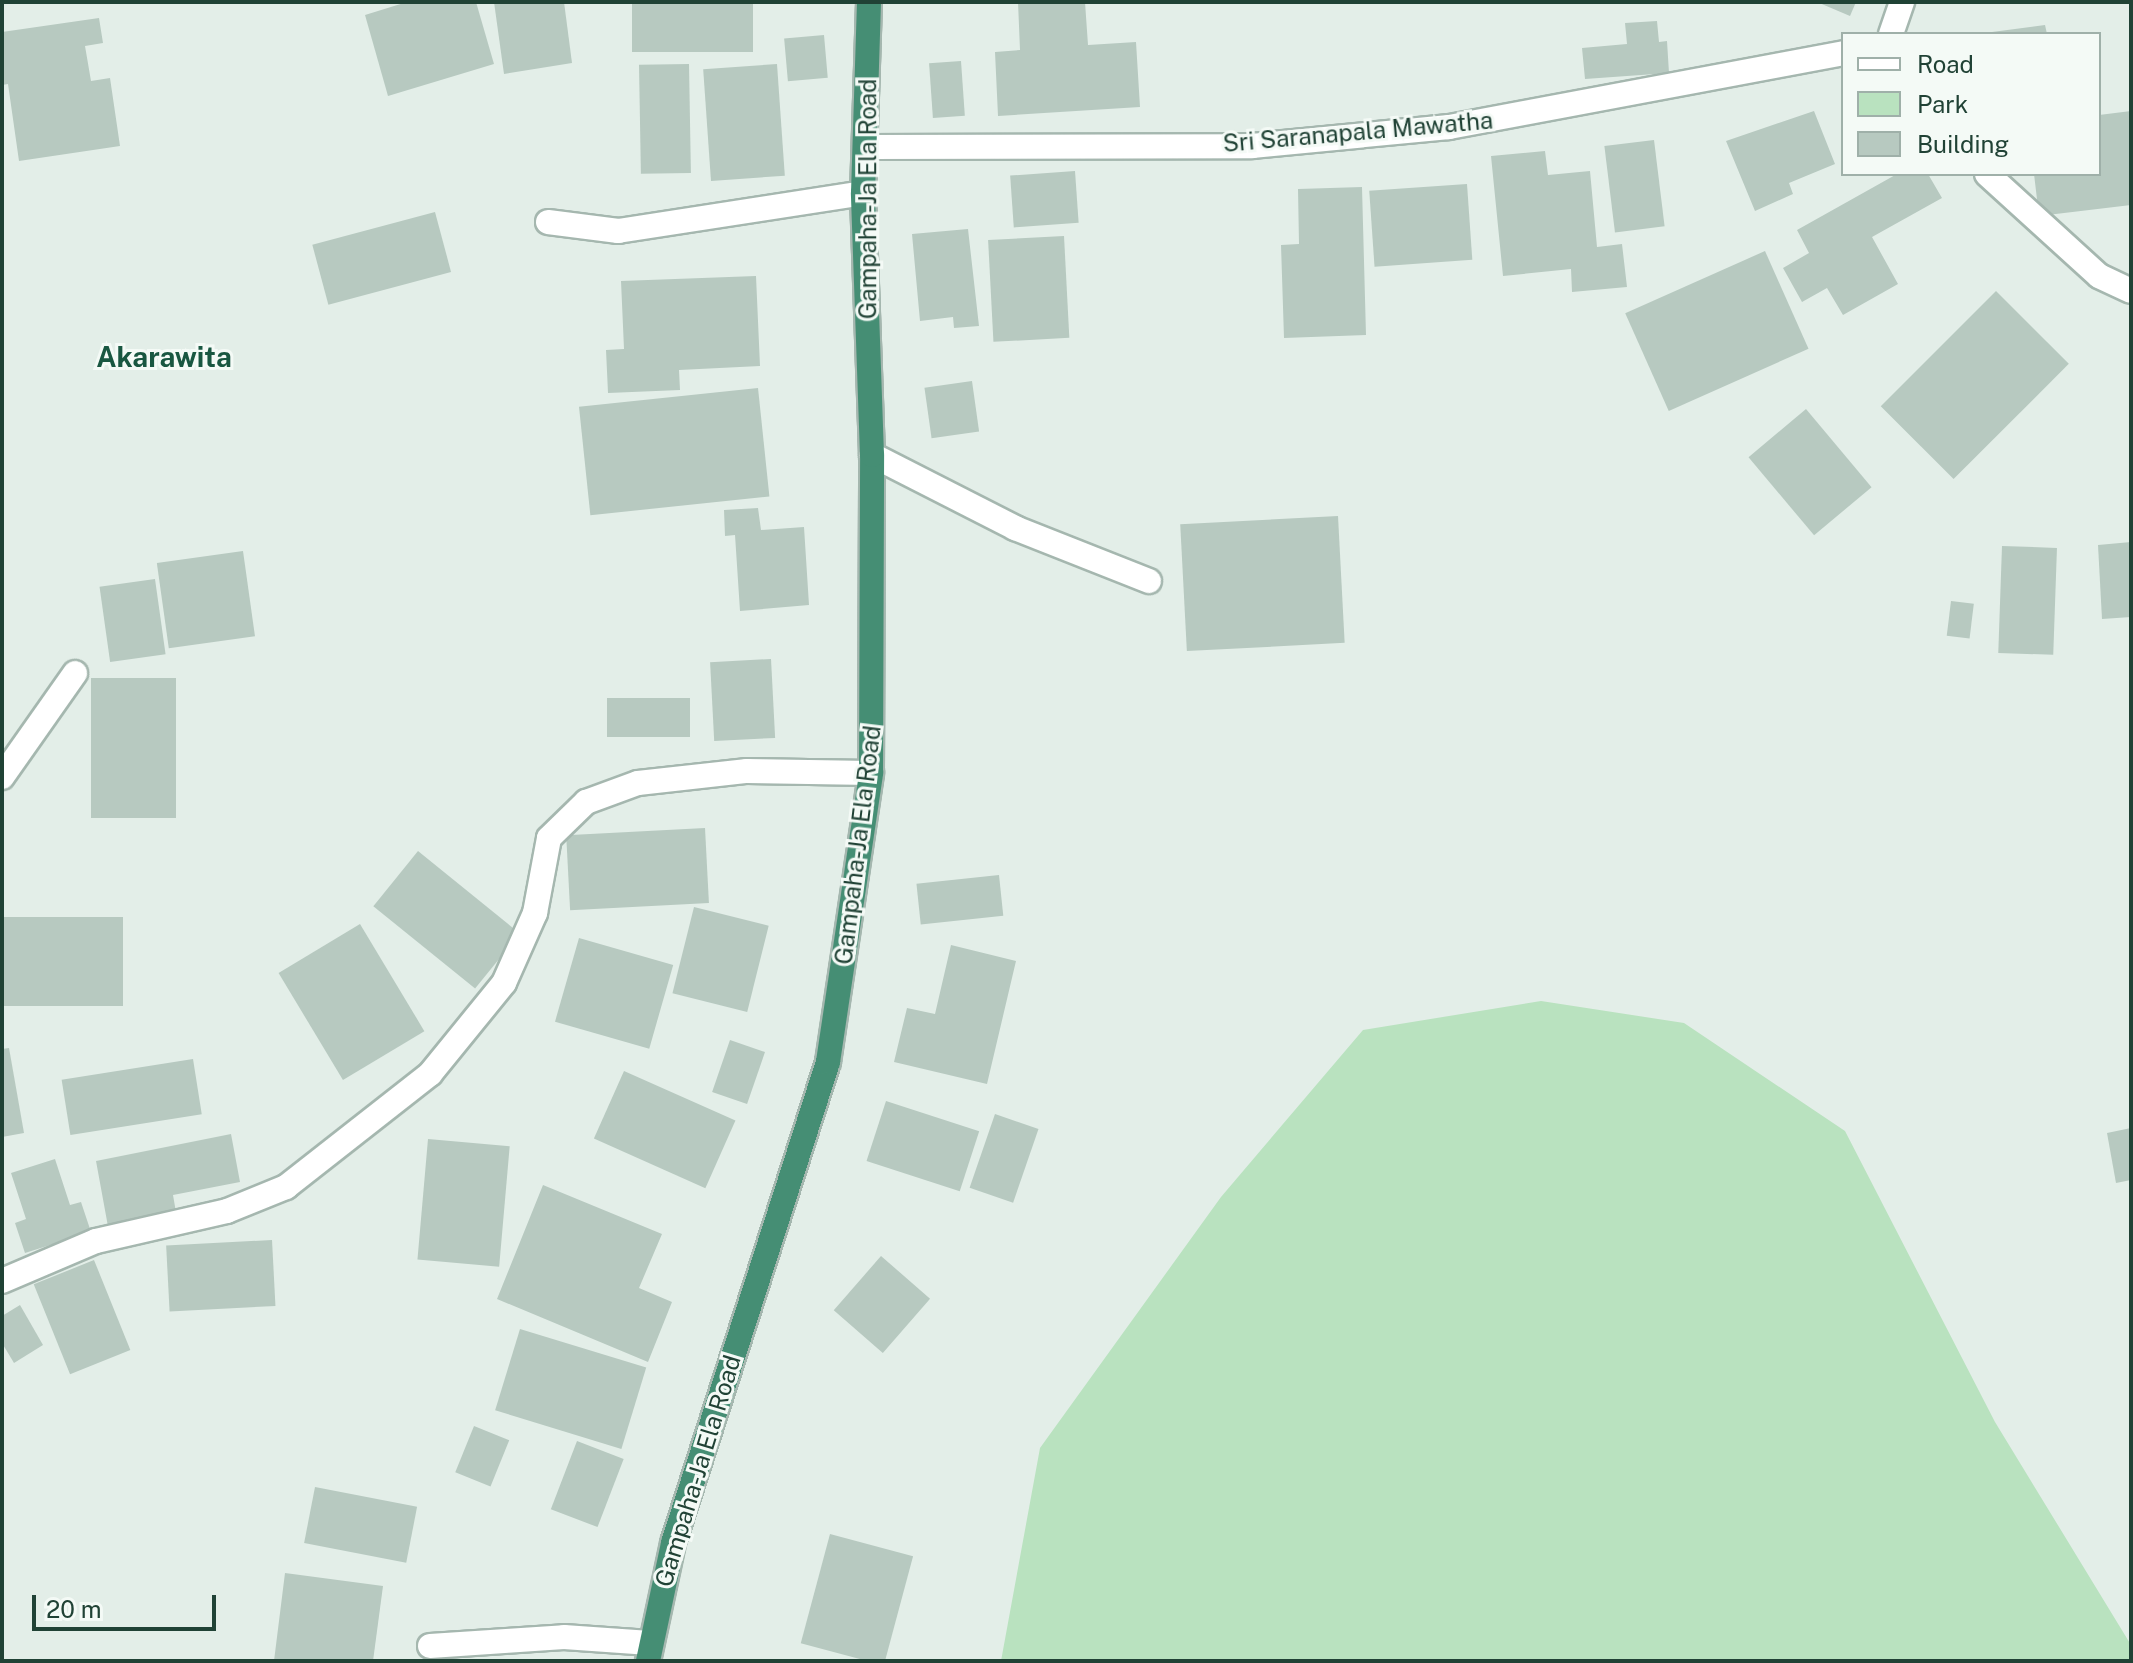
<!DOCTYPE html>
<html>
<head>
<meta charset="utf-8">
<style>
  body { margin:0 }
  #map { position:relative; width:2133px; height:1663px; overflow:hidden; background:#e3eee8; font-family:"Public Sans",sans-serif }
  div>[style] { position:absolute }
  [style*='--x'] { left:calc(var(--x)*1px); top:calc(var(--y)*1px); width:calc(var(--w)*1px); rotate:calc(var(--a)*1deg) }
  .green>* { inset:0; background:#b9e2bf }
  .building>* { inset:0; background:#b7c9c0; transform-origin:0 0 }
  .roads { filter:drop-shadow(2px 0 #a5b7af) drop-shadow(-2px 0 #a5b7af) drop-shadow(0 2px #a5b7af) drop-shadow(0 -2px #a5b7af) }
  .service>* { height:24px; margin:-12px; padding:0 12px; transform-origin:12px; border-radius:12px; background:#fff }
  .minor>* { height:24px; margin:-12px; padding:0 12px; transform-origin:12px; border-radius:12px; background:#fff }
  .trunk>* { height:24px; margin:-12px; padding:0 12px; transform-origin:12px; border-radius:12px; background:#458e74 }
  span { translate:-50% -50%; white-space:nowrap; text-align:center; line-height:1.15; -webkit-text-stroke:6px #f4faf6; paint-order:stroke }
  .street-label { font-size:24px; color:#204235 }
  .quarter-label { font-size:28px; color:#195741; font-weight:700 }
  .frame { position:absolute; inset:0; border:4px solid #204235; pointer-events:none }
  .legend { position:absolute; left:1841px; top:32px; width:260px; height:144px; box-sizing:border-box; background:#f4faf6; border:2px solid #9fb0a9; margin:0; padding:10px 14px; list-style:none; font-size:24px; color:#204235 }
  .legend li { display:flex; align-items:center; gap:16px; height:40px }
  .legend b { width:40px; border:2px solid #9fb0a9 }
  .scale { position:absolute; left:32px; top:1595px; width:184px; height:36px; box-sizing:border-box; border:4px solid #204235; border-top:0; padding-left:10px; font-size:24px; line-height:28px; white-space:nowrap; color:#204235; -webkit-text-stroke:6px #f4faf6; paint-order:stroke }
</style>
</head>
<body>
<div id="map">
  <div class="green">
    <i style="clip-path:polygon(1541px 1001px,1684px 1023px,1845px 1131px,1995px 1422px,2131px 1645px,2131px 1661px,1001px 1661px,1040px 1448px,1221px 1197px,1363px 1030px)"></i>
  </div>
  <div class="building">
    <i style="clip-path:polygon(407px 2px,476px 2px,494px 64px,388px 96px,365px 15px)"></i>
    <i style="clip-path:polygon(494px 2px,564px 2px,572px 63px,504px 74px)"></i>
    <i style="left:632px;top:2px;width:121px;height:50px"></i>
    <i style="clip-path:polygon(1018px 2px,1085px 2px,1088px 45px,1136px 42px,1140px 107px,998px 116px,995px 52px,1020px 50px)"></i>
    <i style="clip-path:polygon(1817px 2px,1856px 2px,1850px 16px)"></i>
    <i style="clip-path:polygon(99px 18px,103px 43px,85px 46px,91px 81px,110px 78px,120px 146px,19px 161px,8px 84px,2px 85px,2px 32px)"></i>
    <i style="clip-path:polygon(1657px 21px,1659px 42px,1667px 41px,1669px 73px,1585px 79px,1582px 48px,1627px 44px,1625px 23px)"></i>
    <i style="clip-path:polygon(2045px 25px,2047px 34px,1992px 34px,1992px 32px)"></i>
    <i style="left:824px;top:35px;width:43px;height:40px;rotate:85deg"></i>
    <i style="left:961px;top:61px;width:55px;height:32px;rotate:86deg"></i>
    <i style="left:689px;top:64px;width:109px;height:50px;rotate:89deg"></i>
    <i style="left:777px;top:64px;width:112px;height:74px;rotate:86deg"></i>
    <i style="clip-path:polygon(1814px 111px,1835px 164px,1789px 183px,1793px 194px,1755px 211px,1726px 141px)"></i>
    <i style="clip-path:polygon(2131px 111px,2131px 205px,2039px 216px,2034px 174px,2099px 174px,2099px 115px)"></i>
    <i style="left:1654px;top:140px;width:87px;height:50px;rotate:83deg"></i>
    <i style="clip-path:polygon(1545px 151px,1548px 175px,1590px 171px,1597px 247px,1622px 244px,1627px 287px,1572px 292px,1571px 269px,1503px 276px,1491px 156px)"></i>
    <i style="left:1075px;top:171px;width:52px;height:65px;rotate:86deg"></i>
    <i style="clip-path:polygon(1897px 174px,1928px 174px,1942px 198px,1872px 237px,1898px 284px,1843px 315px,1827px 288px,1802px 302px,1783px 268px,1809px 253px,1797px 230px)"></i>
    <i style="left:1467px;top:184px;width:76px;height:98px;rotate:86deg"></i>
    <i style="clip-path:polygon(1362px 187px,1366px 335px,1284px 338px,1281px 245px,1299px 244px,1298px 189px)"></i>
    <i style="left:435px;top:212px;width:62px;height:127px;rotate:75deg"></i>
    <i style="clip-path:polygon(968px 229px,979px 326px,954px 328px,953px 317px,920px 321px,912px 234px)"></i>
    <i style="left:1064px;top:236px;width:102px;height:76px;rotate:87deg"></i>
    <i style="left:1765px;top:251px;width:107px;height:153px;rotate:66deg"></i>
    <i style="clip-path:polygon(756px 276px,760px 366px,679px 370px,680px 390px,608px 393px,606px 350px,624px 349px,621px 281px)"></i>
    <i style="left:1996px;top:291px;width:103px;height:163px;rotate:45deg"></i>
    <i style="left:972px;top:381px;width:51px;height:48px;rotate:82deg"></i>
    <i style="left:758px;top:388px;width:109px;height:180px;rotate:84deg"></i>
    <i style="left:1806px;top:409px;width:102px;height:75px;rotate:50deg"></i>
    <i style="clip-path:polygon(758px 508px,761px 530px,804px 527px,809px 605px,740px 611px,735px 535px,725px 536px,724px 510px)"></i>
    <i style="left:1338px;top:516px;width:127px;height:158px;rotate:87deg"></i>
    <i style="clip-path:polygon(2131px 542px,2131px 617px,2102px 619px,2098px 545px)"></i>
    <i style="left:2002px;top:546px;width:55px;height:107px;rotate:2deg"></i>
    <i style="left:243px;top:551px;width:86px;height:87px;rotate:82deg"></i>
    <i style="left:155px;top:579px;width:76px;height:56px;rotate:82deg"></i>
    <i style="left:1951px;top:601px;width:23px;height:35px;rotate:7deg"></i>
    <i style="left:771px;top:659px;width:79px;height:61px;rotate:87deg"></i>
    <i style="left:176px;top:678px;width:140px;height:85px;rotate:90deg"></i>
    <i style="left:690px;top:698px;width:39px;height:83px;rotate:90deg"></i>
    <i style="left:705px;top:828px;width:75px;height:139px;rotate:87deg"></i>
    <i style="left:418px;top:851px;width:131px;height:71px;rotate:39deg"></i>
    <i style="left:999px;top:875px;width:41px;height:83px;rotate:84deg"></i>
    <i style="left:694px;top:907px;width:77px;height:89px;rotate:14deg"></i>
    <i style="left:2px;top:917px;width:121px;height:89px"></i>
    <i style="left:360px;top:924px;width:125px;height:95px;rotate:59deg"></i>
    <i style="left:579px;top:938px;width:98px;height:87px;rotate:16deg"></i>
    <i style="clip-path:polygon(951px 945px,1016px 961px,987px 1084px,894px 1062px,907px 1008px,935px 1014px)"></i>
    <i style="left:730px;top:1040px;width:37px;height:55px;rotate:19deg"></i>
    <i style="clip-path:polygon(9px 1048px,24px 1133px,2px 1137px,2px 1049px)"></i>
    <i style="left:193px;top:1059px;width:56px;height:133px;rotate:81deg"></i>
    <i style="left:624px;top:1071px;width:122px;height:74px;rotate:24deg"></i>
    <i style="left:886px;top:1101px;width:98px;height:63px;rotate:18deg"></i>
    <i style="left:995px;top:1114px;width:46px;height:78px;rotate:19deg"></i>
    <i style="clip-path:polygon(2131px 1128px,2131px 1180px,2116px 1183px,2107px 1133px)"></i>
    <i style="clip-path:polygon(231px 1134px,240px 1182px,173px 1195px,177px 1218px,109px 1232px,96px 1161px)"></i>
    <i style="left:428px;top:1139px;width:82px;height:121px;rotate:5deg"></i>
    <i style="clip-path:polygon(55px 1159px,70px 1205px,81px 1202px,91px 1232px,25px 1253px,15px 1223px,26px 1219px,11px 1173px)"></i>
    <i style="clip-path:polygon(543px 1185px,662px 1234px,639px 1288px,672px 1302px,648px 1362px,497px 1299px)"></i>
    <i style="left:272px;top:1240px;width:66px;height:106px;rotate:87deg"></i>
    <i style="left:881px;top:1256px;width:65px;height:72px;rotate:41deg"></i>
    <i style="left:94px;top:1260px;width:97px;height:65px;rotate:68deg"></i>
    <i style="clip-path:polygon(20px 1305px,43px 1345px,14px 1363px,2px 1343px,2px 1316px)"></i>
    <i style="left:520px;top:1329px;width:132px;height:85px;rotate:17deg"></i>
    <i style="left:474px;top:1426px;width:38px;height:50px;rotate:22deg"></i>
    <i style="left:577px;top:1441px;width:50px;height:73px;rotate:21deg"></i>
    <i style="left:315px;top:1487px;width:104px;height:57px;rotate:11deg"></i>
    <i style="left:830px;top:1534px;width:86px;height:113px;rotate:15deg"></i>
    <i style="clip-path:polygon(285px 1573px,383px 1586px,373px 1661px,274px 1661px)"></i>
  </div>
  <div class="roads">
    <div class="service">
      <i style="--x:1891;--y:34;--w:34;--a:-71"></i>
      <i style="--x:548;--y:222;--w:71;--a:7.3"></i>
      <i style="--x:618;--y:231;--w:248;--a:-8.8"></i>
      <i style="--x:872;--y:455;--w:161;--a:27"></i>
      <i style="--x:1015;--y:528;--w:144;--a:21.6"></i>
      <i style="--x:2;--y:777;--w:127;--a:-54.9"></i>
      <i style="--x:2;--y:1281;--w:102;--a:-23.1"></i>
      <i style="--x:96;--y:1241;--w:134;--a:-12.9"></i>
      <i style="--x:227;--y:1211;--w:64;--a:-22.1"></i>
      <i style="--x:286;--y:1187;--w:183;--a:-38.1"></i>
      <i style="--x:430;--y:1074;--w:117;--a:-50.9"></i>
      <i style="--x:504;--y:983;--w:77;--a:-66.1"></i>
      <i style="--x:535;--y:913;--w:76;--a:-79.4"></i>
      <i style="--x:549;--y:838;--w:52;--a:-44.2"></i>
      <i style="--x:586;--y:802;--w:55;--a:-20.1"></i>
      <i style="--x:638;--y:783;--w:110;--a:-6.3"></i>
      <i style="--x:747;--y:771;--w:124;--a:0.9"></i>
      <i style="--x:430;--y:1646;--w:134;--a:-3.8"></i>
      <i style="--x:564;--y:1637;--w:86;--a:4"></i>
    </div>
    <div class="minor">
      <i style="--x:866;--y:147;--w:386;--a:-0.1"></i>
      <i style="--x:1252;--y:146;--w:198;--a:-5.5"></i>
      <i style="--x:1449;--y:127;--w:401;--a:-10.6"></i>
      <i style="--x:1987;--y:174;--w:151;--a:42.3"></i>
      <i style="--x:2099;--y:276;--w:35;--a:25"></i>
    </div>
    <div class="trunk">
      <i style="--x:648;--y:1661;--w:121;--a:-78"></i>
      <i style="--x:673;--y:1543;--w:505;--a:-72.14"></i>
      <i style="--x:828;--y:1062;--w:292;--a:-81.5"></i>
      <i style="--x:871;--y:773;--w:318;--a:-89.8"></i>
      <i style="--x:872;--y:455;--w:262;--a:-92"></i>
      <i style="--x:863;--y:193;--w:191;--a:-88.2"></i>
    </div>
  </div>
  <div class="street-label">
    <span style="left:1358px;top:132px;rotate:-5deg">Sri Saranapala Mawatha</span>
    <span style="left:868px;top:199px;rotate:-90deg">Gampaha-Ja Ela Road</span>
    <span style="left:858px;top:845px;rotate:-83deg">Gampaha-Ja Ela Road</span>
    <span style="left:698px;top:1471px;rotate:-73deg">Gampaha-Ja Ela Road</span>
  </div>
  <div class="quarter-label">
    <span style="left:164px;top:357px">Akarawita</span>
  </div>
  <div class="frame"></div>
  <ul class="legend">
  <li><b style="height:10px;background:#fff"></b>Road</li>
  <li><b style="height:22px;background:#b9e2bf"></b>Park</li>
  <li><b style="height:22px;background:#b7c9c0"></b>Building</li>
  </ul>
  <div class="scale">20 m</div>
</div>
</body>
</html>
